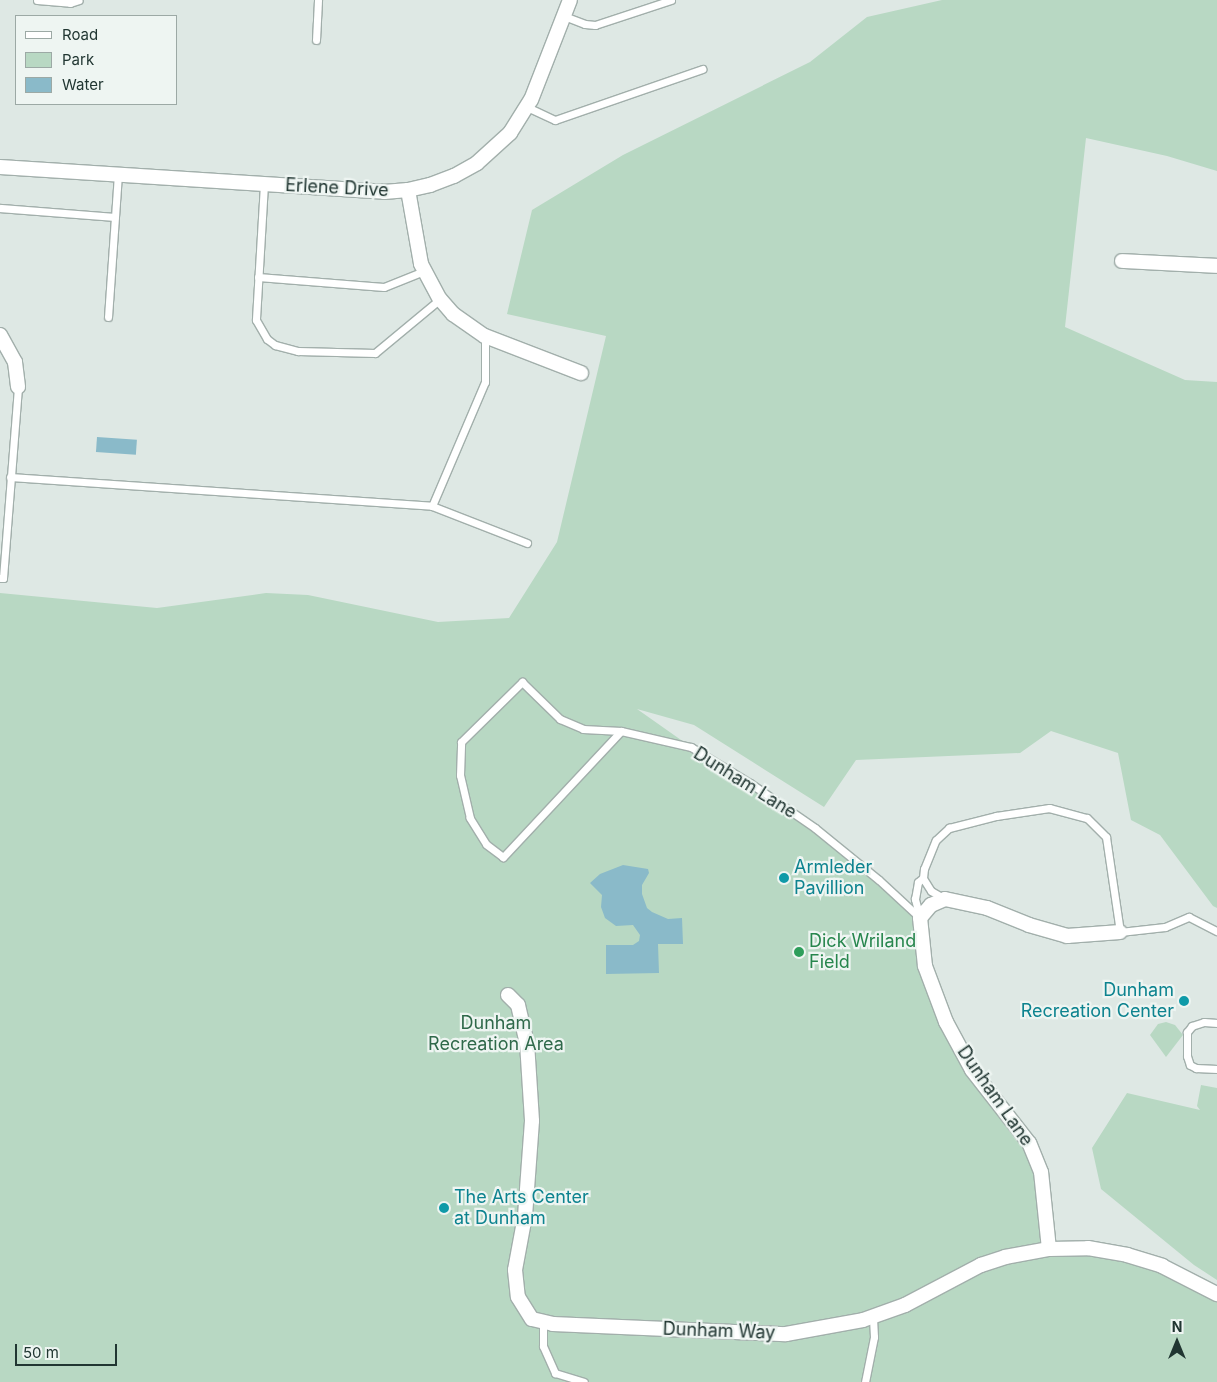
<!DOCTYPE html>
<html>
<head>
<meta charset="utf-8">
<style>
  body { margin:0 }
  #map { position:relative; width:1217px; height:1382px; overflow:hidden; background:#dee8e4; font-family:Inter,sans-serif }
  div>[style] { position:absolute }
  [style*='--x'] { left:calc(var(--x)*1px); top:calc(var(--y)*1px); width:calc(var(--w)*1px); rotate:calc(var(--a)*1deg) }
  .green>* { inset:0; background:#b8d8c3 }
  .water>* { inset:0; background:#8abac9; transform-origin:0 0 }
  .roads { filter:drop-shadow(1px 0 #a2afab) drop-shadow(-1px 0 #a2afab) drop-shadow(0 1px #a2afab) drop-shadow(0 -1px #a2afab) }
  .service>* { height:7px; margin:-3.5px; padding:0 3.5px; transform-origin:3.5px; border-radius:3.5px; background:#fff }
  .minor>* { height:14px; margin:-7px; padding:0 7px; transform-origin:7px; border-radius:7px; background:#fff }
  .dots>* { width:14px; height:14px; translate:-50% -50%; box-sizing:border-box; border:2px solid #eef5f2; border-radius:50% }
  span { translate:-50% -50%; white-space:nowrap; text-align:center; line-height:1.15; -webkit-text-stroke:4.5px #eef5f2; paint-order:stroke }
  .street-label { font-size:18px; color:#213632 }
  .culture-label { font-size:18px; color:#0d838f }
  .left { translate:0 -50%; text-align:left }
  .right { translate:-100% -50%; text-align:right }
  .leisure-label { font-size:18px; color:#27864d }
  .park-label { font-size:18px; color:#2f694a }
  .legend { position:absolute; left:15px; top:15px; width:162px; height:90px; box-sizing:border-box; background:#eef5f2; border:1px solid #9ca9a5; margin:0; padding:6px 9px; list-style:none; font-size:15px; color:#213632 }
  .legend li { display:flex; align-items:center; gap:10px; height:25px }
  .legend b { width:25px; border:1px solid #9ca9a5 }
  .north { position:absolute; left:1152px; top:1317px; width:50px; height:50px; -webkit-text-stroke:4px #eef5f2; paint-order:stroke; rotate:0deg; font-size:14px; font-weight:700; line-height:20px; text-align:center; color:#213632 }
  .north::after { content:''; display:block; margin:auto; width:18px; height:22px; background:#213632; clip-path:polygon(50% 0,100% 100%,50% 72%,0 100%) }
  .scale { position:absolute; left:15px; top:1344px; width:102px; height:22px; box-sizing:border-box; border:2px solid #213632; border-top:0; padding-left:6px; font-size:15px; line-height:18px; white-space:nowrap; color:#213632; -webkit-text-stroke:4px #eef5f2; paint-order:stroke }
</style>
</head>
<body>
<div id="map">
  <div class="green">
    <i style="clip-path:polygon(942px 0,1217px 0,1217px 171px,1167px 156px,1086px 138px,1065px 327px,1185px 380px,1217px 382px,1217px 908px,1213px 906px,1160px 835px,1131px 820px,1118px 753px,1051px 731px,1020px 753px,856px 760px,824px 807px,694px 725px,637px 709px,691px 747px,815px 828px,920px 918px,946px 1022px,1029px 1143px,1049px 1249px,1127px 1255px,1217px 1294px,1217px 1382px,0 1382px,0 593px,157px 608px,266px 593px,308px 595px,438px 622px,509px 618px,557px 542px,606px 336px,507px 314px,532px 210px,623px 155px,810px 62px,867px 17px)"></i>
    <i style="clip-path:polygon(1166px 1022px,1175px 1025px,1183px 1035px,1166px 1057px,1150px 1035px,1158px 1024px)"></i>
    <i style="clip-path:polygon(1201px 1085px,1217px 1088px,1217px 1280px,1194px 1265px,1101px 1189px,1092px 1148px,1127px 1093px,1200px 1110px,1197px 1106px)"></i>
  </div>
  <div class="water">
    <i style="left:97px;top:437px;width:40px;height:15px;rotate:4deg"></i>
    <i style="clip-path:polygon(623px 865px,648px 869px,649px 873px,642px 885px,642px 894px,647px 908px,652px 912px,668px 919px,682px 918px,683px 944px,658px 944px,659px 973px,606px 974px,606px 945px,633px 945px,639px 941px,640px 935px,633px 925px,616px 926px,605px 918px,601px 907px,602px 895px,590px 883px,600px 874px)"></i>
  </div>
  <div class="roads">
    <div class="service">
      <i style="--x:37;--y:0;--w:33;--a:5"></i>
      <i style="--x:70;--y:3;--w:9;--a:-18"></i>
      <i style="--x:564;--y:16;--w:22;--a:21"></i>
      <i style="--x:585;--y:24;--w:10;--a:6"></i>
      <i style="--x:595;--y:25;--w:80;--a:-18.2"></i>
      <i style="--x:316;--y:40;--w:40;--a:-87.1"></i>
      <i style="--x:527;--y:107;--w:31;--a:25"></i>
      <i style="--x:555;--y:120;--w:156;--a:-19.1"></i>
      <i style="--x:264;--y:184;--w:136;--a:93.4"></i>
      <i style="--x:256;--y:320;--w:22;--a:60"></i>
      <i style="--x:267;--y:339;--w:10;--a:37"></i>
      <i style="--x:275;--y:345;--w:24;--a:15"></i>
      <i style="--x:298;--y:351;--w:77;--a:1.5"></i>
      <i style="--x:375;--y:353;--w:85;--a:-39.7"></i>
      <i style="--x:0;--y:208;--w:115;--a:4.5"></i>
      <i style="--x:258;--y:277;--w:126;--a:4.5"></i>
      <i style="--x:384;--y:287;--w:43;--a:-21.8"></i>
      <i style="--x:108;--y:317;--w:143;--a:-86"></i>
      <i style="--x:10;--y:477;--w:423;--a:3.9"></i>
      <i style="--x:432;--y:506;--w:102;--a:21.3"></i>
      <i style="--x:432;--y:506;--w:135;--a:-66.9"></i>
      <i style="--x:485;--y:382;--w:46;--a:-90"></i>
      <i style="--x:0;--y:578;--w:3;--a:0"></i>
      <i style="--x:3;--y:578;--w:192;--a:-85.5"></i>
      <i style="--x:621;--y:731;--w:173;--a:133.1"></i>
      <i style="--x:503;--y:857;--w:21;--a:-143"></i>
      <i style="--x:486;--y:844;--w:31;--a:-122"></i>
      <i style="--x:470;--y:818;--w:44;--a:-103.1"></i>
      <i style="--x:460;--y:775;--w:33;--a:-88"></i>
      <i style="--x:461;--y:742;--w:86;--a:-44.5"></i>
      <i style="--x:522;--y:682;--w:53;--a:44.2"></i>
      <i style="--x:560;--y:719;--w:25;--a:23"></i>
      <i style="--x:583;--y:729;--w:38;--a:3"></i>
      <i style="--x:621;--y:731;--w:72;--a:12.9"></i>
      <i style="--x:691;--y:747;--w:69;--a:31.4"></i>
      <i style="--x:750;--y:783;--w:79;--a:34.7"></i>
      <i style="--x:815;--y:828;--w:82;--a:39.1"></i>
      <i style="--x:879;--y:880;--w:56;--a:42.8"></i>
      <i style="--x:945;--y:899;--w:16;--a:-150"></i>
      <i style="--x:931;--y:891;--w:15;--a:-122"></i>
      <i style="--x:923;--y:878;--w:9;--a:-84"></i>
      <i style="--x:924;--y:869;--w:31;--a:-68"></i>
      <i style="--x:936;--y:840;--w:18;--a:-43"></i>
      <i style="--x:949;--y:828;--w:49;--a:-14.3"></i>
      <i style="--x:996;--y:816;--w:54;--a:-8.6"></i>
      <i style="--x:1049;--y:808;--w:39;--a:15"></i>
      <i style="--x:1087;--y:818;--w:27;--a:45"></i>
      <i style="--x:1106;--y:837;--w:96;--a:81.6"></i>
      <i style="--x:1120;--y:932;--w:45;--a:-6.3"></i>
      <i style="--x:1165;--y:927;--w:26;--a:-23"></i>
      <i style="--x:1189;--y:917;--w:31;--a:27"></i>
      <i style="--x:920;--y:918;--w:20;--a:-105"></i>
      <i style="--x:915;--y:899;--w:17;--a:-80"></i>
      <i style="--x:918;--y:882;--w:6;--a:-39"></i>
      <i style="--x:1217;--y:1023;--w:13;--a:-176"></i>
      <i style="--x:1204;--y:1022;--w:13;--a:162"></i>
      <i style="--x:1192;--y:1026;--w:8;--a:130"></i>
      <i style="--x:1187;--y:1032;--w:24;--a:90"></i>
      <i style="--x:1187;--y:1056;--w:9;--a:72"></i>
      <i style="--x:1190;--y:1065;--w:7;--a:27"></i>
      <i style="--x:1196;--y:1068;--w:21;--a:3"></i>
      <i style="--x:543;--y:1321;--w:25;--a:90"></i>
      <i style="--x:543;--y:1346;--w:30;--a:66"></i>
      <i style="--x:555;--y:1373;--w:30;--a:17"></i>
      <i style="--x:865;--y:1382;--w:46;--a:-78.7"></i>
      <i style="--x:874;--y:1337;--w:21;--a:-93"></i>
    </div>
    <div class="minor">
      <i style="--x:0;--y:167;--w:385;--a:3.7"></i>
      <i style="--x:384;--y:192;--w:24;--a:-5"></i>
      <i style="--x:408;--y:190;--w:23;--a:-13"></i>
      <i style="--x:430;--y:185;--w:26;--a:-21"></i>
      <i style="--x:454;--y:176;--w:26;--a:-29"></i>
      <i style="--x:477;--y:163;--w:45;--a:-42.3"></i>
      <i style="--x:510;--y:133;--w:39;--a:-58"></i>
      <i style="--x:531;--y:100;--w:107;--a:-68.7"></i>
      <i style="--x:408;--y:190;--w:75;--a:80"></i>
      <i style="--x:421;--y:264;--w:40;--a:62"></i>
      <i style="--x:440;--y:299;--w:20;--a:49"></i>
      <i style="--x:453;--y:314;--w:39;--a:35"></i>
      <i style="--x:485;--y:336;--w:103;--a:21.1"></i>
      <i style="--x:1122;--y:261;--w:95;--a:3"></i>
      <i style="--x:0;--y:335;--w:31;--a:61"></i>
      <i style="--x:15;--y:362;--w:25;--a:83"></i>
      <i style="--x:508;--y:995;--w:14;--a:45"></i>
      <i style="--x:518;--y:1005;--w:39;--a:77"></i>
      <i style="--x:527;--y:1043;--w:78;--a:86.3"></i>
      <i style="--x:532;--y:1121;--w:95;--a:94.2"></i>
      <i style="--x:525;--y:1216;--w:55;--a:100.5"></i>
      <i style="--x:515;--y:1270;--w:27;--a:84"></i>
      <i style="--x:518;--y:1297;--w:26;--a:58"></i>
      <i style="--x:532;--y:1319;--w:22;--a:13"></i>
      <i style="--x:553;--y:1324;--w:233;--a:2.5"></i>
      <i style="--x:786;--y:1334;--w:78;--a:-10.3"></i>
      <i style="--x:863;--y:1320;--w:45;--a:-19.7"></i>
      <i style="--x:905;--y:1305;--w:86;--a:-27.8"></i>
      <i style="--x:981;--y:1265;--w:25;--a:-18"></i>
      <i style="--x:1005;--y:1257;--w:45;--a:-10.3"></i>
      <i style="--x:1049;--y:1249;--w:39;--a:-1"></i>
      <i style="--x:1088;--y:1248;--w:40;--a:10"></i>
      <i style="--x:1127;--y:1255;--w:37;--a:17"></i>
      <i style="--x:1162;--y:1266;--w:62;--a:27"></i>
      <i style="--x:1049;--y:1249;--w:77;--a:-95.9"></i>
      <i style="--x:1041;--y:1172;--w:31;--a:-112"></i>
      <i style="--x:1029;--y:1143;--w:93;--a:-128"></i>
      <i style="--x:972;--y:1070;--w:55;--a:-118.4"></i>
      <i style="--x:946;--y:1022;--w:60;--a:-110.6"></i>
      <i style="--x:925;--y:966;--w:48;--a:-95.9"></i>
      <i style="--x:920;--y:918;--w:17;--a:-50"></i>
      <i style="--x:931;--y:905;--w:15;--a:-23"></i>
      <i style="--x:945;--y:899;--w:43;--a:12.1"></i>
      <i style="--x:987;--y:908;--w:45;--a:22"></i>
      <i style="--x:1029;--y:925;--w:40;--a:16"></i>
      <i style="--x:1067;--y:936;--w:53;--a:-4.3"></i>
    </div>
  </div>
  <div class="dots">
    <i style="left:784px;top:878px;background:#0f9aa8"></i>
    <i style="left:799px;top:952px;background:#2e9e5b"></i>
    <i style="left:1184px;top:1001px;background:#0f9aa8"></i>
    <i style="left:444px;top:1208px;background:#0f9aa8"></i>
  </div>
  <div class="street-label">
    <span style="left:337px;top:188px;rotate:3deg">Erlene Drive</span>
    <span style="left:745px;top:783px;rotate:32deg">Dunham Lane</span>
    <span style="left:995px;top:1096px;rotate:55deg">Dunham Lane</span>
    <span style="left:719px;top:1331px;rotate:2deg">Dunham Way</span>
  </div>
  <div class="culture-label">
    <span class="left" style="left:794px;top:878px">Armleder<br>Pavillion</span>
    <span class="right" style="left:1174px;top:1001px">Dunham<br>Recreation Center</span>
    <span class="left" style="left:454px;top:1208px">The Arts Center<br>at Dunham</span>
  </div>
  <div class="leisure-label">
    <span class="left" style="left:809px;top:952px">Dick Wriland<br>Field</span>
  </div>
  <div class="park-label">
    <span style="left:496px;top:1034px">Dunham<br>Recreation Area</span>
  </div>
  <ul class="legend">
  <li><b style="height:6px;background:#fff"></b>Road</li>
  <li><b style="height:14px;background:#b8d8c3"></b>Park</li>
  <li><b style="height:14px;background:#8abac9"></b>Water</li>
  </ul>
  <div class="north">N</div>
  <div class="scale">50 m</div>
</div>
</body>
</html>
